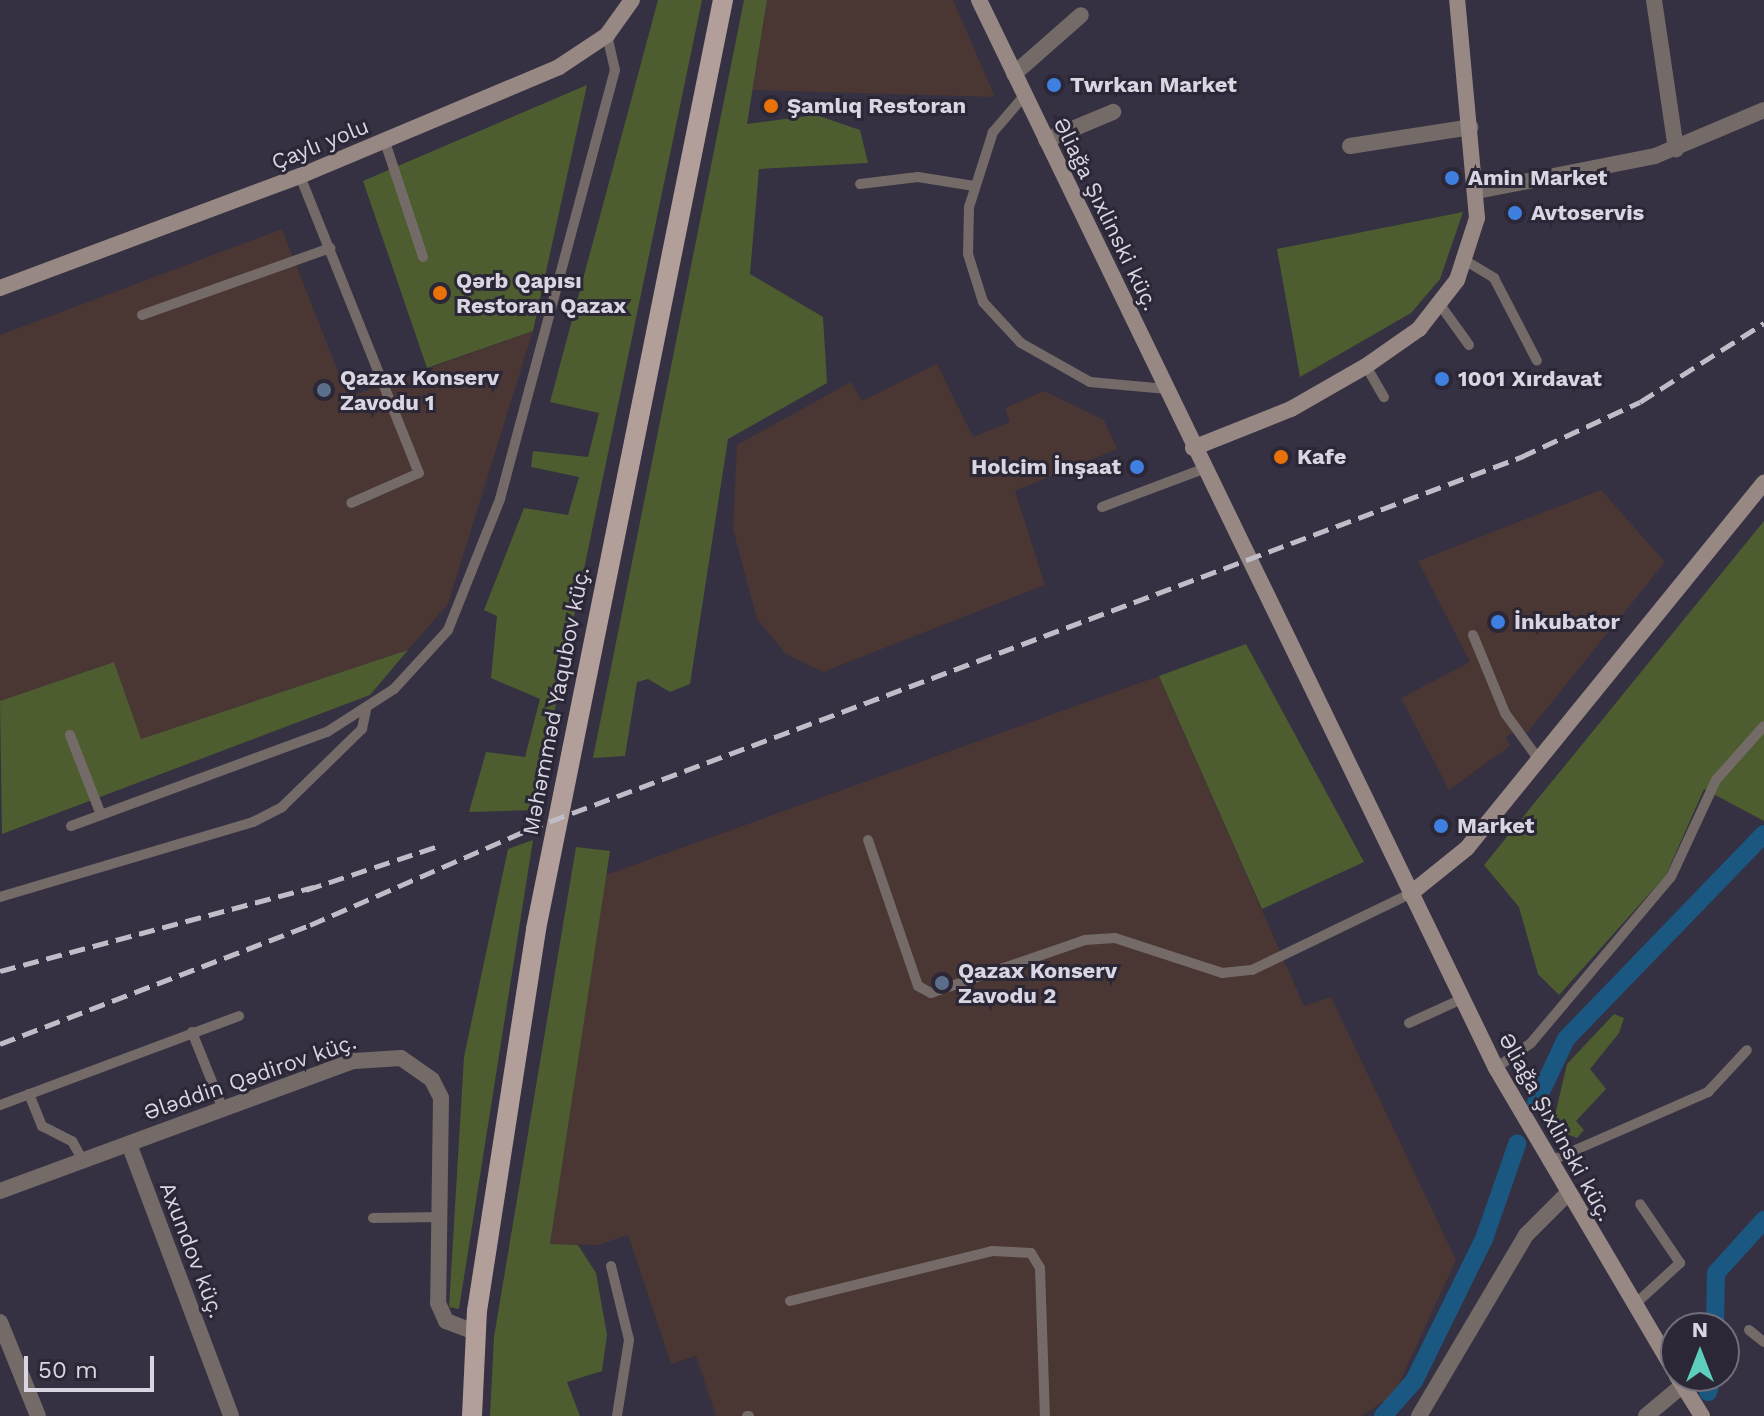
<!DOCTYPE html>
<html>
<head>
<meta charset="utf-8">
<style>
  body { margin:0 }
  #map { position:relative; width:1764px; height:1416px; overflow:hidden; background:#353142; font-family:"Work Sans",sans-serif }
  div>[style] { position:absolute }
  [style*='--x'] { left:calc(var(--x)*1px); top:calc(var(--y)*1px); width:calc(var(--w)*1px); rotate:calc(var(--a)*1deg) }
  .industrial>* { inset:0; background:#4a3632 }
  .green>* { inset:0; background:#4d5d2f }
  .canal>* { height:18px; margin:-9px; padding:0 9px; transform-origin:9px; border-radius:9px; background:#1a5882 }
  .lane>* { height:10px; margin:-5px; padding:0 5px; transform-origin:5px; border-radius:5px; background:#746a67 }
  .street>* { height:16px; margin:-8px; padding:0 8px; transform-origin:8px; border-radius:8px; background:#746a67 }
  .secondary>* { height:16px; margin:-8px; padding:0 8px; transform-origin:8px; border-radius:8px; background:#988884 }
  .primary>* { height:20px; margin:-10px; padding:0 10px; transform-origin:10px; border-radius:10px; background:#b39f99 }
  .rail>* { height:5px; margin-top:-2.5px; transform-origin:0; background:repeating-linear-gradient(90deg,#c0bdc8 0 16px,transparent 0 24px) }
  .dots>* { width:22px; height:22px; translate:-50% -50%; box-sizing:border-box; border:4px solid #2b2737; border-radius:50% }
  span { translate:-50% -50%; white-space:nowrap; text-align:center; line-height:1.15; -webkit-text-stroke:6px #2b2737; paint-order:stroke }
  .poi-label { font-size:22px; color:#d9d6e1; font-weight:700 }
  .left { translate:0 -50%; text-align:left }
  .right { translate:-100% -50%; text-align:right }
  .street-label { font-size:22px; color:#d9d6e1 }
  .north { position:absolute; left:1660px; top:1312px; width:80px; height:80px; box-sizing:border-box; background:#2b2737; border:2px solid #716d7b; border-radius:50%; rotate:0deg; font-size:22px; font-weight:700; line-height:32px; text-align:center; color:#d9d6e1 }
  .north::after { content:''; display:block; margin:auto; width:28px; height:36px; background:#5ccebb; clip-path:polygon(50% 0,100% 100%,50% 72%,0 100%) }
  .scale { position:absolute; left:24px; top:1356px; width:130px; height:36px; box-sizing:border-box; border:4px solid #d9d6e1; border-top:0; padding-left:10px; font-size:24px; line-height:28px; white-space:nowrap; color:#d9d6e1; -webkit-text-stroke:6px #2b2737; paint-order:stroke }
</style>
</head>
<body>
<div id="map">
  <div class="industrial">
    <i style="clip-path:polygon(767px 0,953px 0,995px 97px,753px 90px)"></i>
    <i style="clip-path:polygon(282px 229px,348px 397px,533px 331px,448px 604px,408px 650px,141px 739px,114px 662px,0 701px,0 335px)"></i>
    <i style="clip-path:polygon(937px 364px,973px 437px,1010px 422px,1005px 408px,1044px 391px,1104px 420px,1117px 449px,1015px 491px,1045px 585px,823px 672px,786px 654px,757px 619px,733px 529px,737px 445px,851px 382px,862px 401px)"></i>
    <i style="clip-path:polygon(1601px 490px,1665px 562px,1527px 733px,1522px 728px,1506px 737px,1510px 746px,1449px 790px,1401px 698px,1470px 662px,1418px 561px)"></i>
    <i style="clip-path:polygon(1159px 676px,1304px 1006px,1331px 997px,1456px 1260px,1394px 1394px,1362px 1416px,716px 1416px,696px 1356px,671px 1364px,628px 1235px,598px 1245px,550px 1244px,606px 875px)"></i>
  </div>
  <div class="green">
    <i style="clip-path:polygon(658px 0,702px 0,534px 810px,469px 812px,486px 752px,525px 757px,540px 699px,491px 678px,497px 616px,484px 610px,524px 508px,568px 515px,579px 477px,531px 467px,533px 451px,588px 457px,599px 413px,550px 402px)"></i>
    <i style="clip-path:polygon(744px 0,767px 0,747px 124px,816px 115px,860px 130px,868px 163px,759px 169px,750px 274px,823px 317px,827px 383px,728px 439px,690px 684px,670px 692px,648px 679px,637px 682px,625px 756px,593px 758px)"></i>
    <i style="clip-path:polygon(587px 85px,533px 331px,427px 368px,363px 181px)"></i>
    <i style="clip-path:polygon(1463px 212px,1440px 279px,1411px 313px,1300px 377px,1277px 249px)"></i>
    <i style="clip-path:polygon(1764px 521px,1764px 821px,1704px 789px,1666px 875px,1559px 995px,1538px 974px,1519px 907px,1484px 865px)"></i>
    <i style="clip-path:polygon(1246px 644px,1364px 862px,1262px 909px,1159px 676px)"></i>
    <i style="clip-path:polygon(408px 650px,370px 695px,2px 834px,0 701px,114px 662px,141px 739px)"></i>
    <i style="clip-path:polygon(533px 840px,459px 1309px,449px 1307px,464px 1057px,508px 849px)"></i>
    <i style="clip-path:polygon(576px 847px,610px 851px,550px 1244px,578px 1245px,596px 1273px,607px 1335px,602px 1371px,567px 1382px,580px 1416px,490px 1416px,494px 1337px)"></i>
    <i style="clip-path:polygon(1614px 1014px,1624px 1018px,1619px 1033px,1590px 1069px,1606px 1089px,1576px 1121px,1584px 1130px,1577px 1138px,1552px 1128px,1567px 1064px)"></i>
  </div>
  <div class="canal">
    <i style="--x:1536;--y:1102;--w:70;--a:-64.5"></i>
    <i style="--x:1566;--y:1039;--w:285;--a:-46"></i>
    <i style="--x:1715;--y:1328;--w:55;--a:-89"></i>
    <i style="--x:1716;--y:1273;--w:72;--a:-47.8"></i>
    <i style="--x:1708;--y:1392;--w:17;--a:-73"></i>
    <i style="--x:1383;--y:1416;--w:47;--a:-48.5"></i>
    <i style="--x:1414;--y:1381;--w:158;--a:-63.8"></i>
    <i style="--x:1484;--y:1239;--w:101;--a:-70.8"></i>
  </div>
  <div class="lane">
    <i style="--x:1024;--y:96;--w:48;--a:130.7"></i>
    <i style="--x:993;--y:132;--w:79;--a:107.7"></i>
    <i style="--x:969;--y:207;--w:47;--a:91.2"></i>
    <i style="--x:968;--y:254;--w:50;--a:72.6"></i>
    <i style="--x:983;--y:302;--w:56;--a:47.2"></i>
    <i style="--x:1021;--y:343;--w:79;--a:29.5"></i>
    <i style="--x:1090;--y:382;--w:77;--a:5.2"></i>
    <i style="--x:385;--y:142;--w:121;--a:71.7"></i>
    <i style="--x:300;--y:176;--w:320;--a:68.2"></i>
    <i style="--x:419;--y:473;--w:74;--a:156.2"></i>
    <i style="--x:860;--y:184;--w:58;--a:-6.9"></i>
    <i style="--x:918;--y:177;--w:57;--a:9.1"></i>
    <i style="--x:1466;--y:261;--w:33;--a:31"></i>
    <i style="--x:1494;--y:278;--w:93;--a:62.6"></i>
    <i style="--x:1441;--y:306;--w:48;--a:54.3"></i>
    <i style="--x:142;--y:315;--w:200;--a:-19.6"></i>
    <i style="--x:1366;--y:366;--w:36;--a:60"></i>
    <i style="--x:1102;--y:507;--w:108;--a:-20.6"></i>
    <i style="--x:1473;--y:635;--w:84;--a:67.7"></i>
    <i style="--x:1505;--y:713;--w:58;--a:54.1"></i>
    <i style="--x:70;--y:735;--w:86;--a:68.8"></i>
    <i style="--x:71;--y:826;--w:273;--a:-20.2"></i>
    <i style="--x:327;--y:732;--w:80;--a:-32.7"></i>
    <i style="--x:394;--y:689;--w:80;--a:-47.5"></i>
    <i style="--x:448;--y:630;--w:141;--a:-68.3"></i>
    <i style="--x:500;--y:499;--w:444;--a:-75"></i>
    <i style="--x:615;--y:70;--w:36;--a:-103"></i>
    <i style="--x:868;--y:840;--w:154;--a:71.1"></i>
    <i style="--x:918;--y:986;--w:15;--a:28"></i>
    <i style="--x:931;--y:993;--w:163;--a:-19"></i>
    <i style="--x:1085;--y:940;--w:30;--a:-4"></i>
    <i style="--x:1115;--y:938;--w:113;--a:18.1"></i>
    <i style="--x:1222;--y:973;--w:30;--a:-6"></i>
    <i style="--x:1252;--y:970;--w:175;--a:-25.7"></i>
    <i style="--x:0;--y:897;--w:264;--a:-16.5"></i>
    <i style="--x:253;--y:822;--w:33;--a:-27"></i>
    <i style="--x:282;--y:807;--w:112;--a:-44.3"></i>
    <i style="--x:362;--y:729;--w:19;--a:-78"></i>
    <i style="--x:1409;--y:1023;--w:58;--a:-24.4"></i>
    <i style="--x:192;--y:1032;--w:83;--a:68.1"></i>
    <i style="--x:1496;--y:1068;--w:43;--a:-35.5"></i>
    <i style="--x:1531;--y:1043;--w:217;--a:-49.9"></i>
    <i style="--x:1671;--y:877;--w:107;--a:-65.1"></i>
    <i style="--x:1716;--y:780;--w:72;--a:-48.4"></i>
    <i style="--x:29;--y:1094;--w:35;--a:68"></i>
    <i style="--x:42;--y:1126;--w:34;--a:27"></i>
    <i style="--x:72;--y:1141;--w:23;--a:61"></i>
    <i style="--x:0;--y:1105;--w:255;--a:-20.4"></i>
    <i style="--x:1548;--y:1162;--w:175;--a:-23.6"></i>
    <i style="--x:1708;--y:1092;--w:57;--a:-47.1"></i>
    <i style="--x:373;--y:1218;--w:68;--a:-0.8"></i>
    <i style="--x:611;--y:1266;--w:76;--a:76.3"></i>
    <i style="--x:629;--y:1340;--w:77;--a:99"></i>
    <i style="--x:790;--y:1301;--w:208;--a:-13.9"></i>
    <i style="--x:992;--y:1251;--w:39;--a:3"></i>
    <i style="--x:1031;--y:1253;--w:17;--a:59"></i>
    <i style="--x:1040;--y:1268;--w:148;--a:88.1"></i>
    <i style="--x:1633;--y:1306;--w:64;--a:-42.5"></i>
    <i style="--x:1680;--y:1263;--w:71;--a:-124.1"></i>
    <i style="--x:1749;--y:1330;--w:19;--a:39"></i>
    <i style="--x:747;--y:1416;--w:2;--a:0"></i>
  </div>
  <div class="street">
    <i style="--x:1654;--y:0;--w:151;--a:81.6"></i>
    <i style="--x:1014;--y:74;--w:89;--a:-41.4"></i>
    <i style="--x:1046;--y:140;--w:73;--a:-22.7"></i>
    <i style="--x:1350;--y:146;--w:122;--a:-8.9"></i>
    <i style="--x:1477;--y:191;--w:181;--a:-11.1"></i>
    <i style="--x:1655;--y:156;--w:118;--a:-22.9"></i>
    <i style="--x:129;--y:1144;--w:290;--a:69.4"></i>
    <i style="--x:0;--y:1191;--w:377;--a:-20.2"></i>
    <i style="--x:354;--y:1061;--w:47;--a:-3.7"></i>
    <i style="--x:401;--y:1058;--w:38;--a:35"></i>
    <i style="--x:432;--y:1080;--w:20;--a:63"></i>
    <i style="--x:441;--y:1098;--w:205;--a:90.8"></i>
    <i style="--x:438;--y:1303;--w:20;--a:66"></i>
    <i style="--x:446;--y:1321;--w:31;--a:21"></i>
    <i style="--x:0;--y:1322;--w:101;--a:68"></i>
    <i style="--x:1419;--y:1416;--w:210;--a:-59.4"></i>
    <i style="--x:1526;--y:1235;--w:58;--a:-45"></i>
    <i style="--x:1646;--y:1416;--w:48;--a:-40"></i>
  </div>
  <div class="secondary">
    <i style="--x:979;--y:0;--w:1187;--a:64.17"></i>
    <i style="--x:1496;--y:1068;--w:355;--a:59.5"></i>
    <i style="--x:0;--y:288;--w:320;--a:-20.5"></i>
    <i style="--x:300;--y:176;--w:281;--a:-22.8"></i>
    <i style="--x:559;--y:67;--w:58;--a:-33.7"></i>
    <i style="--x:607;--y:35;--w:43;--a:-54.5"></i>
    <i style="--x:1193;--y:448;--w:105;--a:-21.7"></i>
    <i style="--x:1291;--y:409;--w:86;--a:-29.8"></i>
    <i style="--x:1366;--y:366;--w:65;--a:-34.9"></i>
    <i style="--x:1419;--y:329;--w:62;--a:-52.2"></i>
    <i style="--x:1457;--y:280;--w:65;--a:-72.1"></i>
    <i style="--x:1477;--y:218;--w:219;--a:-95.2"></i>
    <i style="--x:1410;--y:894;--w:73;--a:-38.9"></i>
    <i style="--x:1467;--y:848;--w:471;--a:-50.9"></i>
    <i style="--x:1677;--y:1376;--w:47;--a:58"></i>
  </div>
  <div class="primary">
    <i style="--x:472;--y:1416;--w:105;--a:-87.3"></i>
    <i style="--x:477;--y:1311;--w:387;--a:-81.2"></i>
    <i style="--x:536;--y:929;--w:948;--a:-78.62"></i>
  </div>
  <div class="rail">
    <i style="--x:306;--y:890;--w:139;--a:-18.4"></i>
    <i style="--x:0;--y:971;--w:325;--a:-15"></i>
    <i style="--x:0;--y:1044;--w:332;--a:-21"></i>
    <i style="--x:310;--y:925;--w:237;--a:-23.6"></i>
    <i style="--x:527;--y:830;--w:1062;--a:-20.57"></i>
    <i style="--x:1521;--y:457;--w:131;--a:-24.8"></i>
    <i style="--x:1640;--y:402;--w:147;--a:-32.5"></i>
  </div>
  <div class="dots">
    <i style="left:1054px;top:85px;background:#3f7fe0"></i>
    <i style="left:771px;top:106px;background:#e8710a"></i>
    <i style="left:1452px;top:178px;background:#3f7fe0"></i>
    <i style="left:1515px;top:213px;background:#3f7fe0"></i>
    <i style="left:440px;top:293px;background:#e8710a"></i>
    <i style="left:1442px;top:379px;background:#3f7fe0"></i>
    <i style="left:324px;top:390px;background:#5c6f8a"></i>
    <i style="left:1281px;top:457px;background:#e8710a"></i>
    <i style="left:1137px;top:467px;background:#3f7fe0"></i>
    <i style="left:1498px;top:622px;background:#3f7fe0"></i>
    <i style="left:1441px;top:826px;background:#3f7fe0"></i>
    <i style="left:942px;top:983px;background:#5c6f8a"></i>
  </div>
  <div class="poi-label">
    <span class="left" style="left:1070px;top:85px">Twrkan Market</span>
    <span class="left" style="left:787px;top:106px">Şamlıq Restoran</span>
    <span class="left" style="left:1468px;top:178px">Amin Market</span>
    <span class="left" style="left:1531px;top:213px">Avtoservis</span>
    <span class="left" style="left:456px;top:293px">Qərb Qapısı<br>Restoran Qazax</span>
    <span class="left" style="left:340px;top:390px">Qazax Konserv<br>Zavodu 1</span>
    <span class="left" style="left:1458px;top:379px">1001 Xırdavat</span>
    <span class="left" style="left:1297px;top:457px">Kafe</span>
    <span class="right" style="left:1121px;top:467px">Holcim İnşaat</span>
    <span class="left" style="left:1514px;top:622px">İnkubator</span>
    <span class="left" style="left:1457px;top:826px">Market</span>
    <span class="left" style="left:958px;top:983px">Qazax Konserv<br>Zavodu 2</span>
  </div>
  <div class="street-label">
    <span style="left:320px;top:144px;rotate:-22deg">Çaylı yolu</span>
    <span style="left:1106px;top:214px;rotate:64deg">Əliağa Şıxlinski küç.</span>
    <span style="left:556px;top:701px;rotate:-79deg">Məhəmməd Yaqubov küç.</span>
    <span style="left:250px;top:1077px;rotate:-19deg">Ələddin Qədirov küç.</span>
    <span style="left:1556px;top:1127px;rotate:61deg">Əliağa Şıxlinski küç.</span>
    <span style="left:192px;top:1250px;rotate:69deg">Axundov küç.</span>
  </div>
  <div class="north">N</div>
  <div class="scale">50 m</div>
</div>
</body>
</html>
